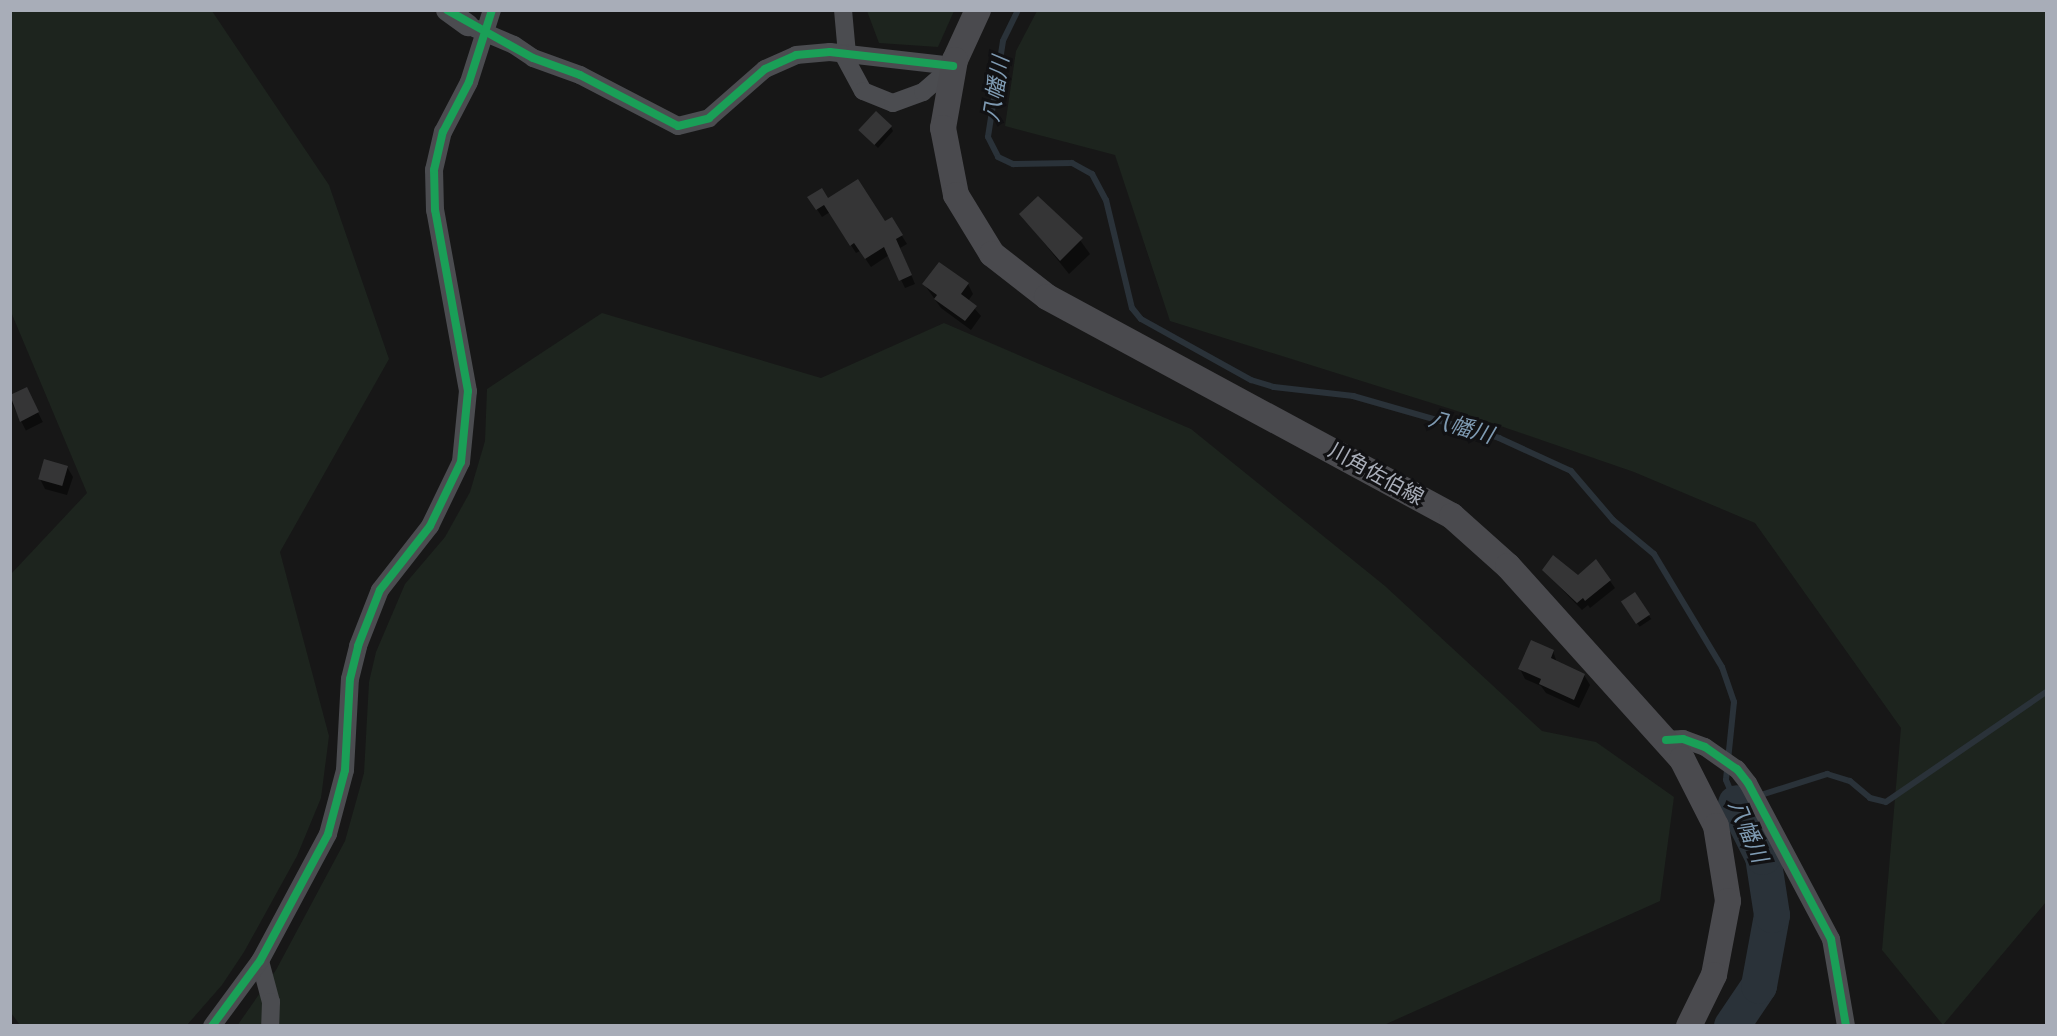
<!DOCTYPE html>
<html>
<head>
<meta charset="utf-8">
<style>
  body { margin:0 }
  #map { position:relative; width:2057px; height:1036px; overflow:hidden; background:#171717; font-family:"Archivo Narrow","Noto Sans JP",sans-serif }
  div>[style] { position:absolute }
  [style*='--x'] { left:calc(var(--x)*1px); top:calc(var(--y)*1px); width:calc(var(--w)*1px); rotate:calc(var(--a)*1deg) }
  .green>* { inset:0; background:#1d241e }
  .shadow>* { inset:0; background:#0007; transform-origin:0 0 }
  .stream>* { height:6px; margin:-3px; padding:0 3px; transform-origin:3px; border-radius:3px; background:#2a3239 }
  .river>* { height:36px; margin:-18px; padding:0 18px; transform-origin:18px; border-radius:18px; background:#2a3239 }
  .building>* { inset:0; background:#353536; transform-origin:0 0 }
  .minor>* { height:18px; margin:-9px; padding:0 9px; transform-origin:9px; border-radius:9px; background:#4b4c50 }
  .tertiary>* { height:22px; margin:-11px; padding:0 11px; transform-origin:11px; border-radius:11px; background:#4b4c50 }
  .secondary>* { height:26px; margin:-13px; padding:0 13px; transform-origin:13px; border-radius:13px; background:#4a4a4e }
  .cycleway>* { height:8px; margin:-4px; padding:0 4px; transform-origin:4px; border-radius:4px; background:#1a9f57 }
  span { translate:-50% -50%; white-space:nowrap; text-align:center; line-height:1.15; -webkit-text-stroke:6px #111113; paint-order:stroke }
  .street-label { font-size:21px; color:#a8adb8 }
  .water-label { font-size:22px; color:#7f9bb3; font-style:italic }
  .frame { position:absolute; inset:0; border:12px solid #a8adb8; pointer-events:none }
</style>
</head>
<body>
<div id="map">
  <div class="green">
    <i style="clip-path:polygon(11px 10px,212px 11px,329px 185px,389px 359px,280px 552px,329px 736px,321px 798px,297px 856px,244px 952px,222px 985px,187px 1025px,20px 1025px,11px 1013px,11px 574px,87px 493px,11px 312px)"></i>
    <i style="clip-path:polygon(867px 11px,867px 10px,954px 11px,938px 47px,879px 43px)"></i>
    <i style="clip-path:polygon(1037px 11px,2046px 11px,2046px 902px,1943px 1025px,1882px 950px,1901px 728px,1755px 523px,1634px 472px,1454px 410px,1170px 321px,1115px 155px,1005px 126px,1016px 51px)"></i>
    <i style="clip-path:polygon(602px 313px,821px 378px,944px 323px,1191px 429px,1385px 586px,1542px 731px,1596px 742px,1674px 797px,1660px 901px,1384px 1025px,237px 1026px,276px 970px,345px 841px,364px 773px,369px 682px,376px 652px,405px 584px,445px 537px,470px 492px,485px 441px,487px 389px)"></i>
  </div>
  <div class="shadow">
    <i style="clip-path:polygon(891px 127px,893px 131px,878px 148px,861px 131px)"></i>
    <i style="clip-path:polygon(809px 197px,828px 200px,885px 223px,902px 236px,907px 244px,900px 248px,915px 284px,905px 288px,889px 255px,871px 267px,860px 251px,856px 253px,830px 212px,822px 217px)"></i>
    <i style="clip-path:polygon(1021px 214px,1069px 225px,1090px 254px,1069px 274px)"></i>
    <i style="clip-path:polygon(939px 264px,968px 284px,973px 294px,968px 301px,981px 316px,971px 330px,941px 308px,924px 284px)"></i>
    <i style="left:26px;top:389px;width:37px;height:19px;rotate:63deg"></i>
    <i style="clip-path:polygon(67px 467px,73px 477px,67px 495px,45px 489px,40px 479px)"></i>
    <i style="clip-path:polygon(1596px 561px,1615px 588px,1590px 608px,1588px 605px,1582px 610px,1543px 570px,1578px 577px)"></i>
    <i style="left:1635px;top:595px;width:29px;height:14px;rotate:56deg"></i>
    <i style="clip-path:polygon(1553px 651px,1557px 663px,1584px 675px,1590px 685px,1579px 708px,1546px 693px,1541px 686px,1525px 679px,1520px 669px)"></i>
  </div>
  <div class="stream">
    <i style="--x:1018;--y:10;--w:34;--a:116"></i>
    <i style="--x:1003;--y:41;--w:97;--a:98.9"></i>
    <i style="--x:988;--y:137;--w:22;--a:63"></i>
    <i style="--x:998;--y:157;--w:17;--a:25"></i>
    <i style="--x:1013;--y:164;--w:59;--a:-1"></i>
    <i style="--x:1072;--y:163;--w:23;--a:29"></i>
    <i style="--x:1092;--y:174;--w:30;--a:62"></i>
    <i style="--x:1106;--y:200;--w:111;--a:76.5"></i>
    <i style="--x:1132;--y:308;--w:14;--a:51"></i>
    <i style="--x:1141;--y:319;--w:126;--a:29"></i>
    <i style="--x:1251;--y:380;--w:24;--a:17"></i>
    <i style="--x:1274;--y:387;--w:80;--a:6.5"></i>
    <i style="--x:1353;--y:396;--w:152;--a:16"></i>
    <i style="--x:1499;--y:438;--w:79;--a:24.6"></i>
    <i style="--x:1571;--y:471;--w:65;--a:49.4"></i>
    <i style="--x:1613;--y:520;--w:53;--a:39.7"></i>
    <i style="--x:1654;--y:554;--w:132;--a:59"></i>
    <i style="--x:1722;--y:667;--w:37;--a:71"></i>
    <i style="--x:1734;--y:702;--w:78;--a:95.9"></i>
    <i style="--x:1726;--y:780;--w:25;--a:67"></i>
    <i style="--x:1736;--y:803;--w:96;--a:-17.7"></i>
    <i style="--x:1827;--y:774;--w:24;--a:17"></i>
    <i style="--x:1850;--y:781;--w:26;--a:40"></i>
    <i style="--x:1870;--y:798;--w:16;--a:14"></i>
    <i style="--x:1886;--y:802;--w:194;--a:-34.5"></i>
  </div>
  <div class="river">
    <i style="--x:1732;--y:1026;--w:48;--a:-56"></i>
    <i style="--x:1759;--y:986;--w:72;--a:-79.6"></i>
    <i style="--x:1772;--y:915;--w:59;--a:-98.8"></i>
    <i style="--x:1763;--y:857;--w:60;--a:-116.6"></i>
  </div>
  <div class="building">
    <i style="left:876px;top:111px;width:22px;height:26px;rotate:43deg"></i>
    <i style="clip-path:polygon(858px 179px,885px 221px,892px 217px,903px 235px,896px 239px,912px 275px,899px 281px,884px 247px,865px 259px,854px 243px,850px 246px,824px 205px,816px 210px,807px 197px,822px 188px,828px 198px)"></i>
    <i style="clip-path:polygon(1038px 196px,1083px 238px,1060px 261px,1019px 214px)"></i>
    <i style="clip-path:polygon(939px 262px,969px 283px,961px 294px,977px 306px,965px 321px,934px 299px,937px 295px,922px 284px)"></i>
    <i style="clip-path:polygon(27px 387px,39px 412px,20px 422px,10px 395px)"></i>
    <i style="left:44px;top:459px;width:25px;height:21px;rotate:16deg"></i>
    <i style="clip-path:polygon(1553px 555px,1578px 575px,1596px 559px,1611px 580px,1585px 601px,1583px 598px,1577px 603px,1542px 570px)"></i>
    <i style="left:1635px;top:592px;width:27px;height:17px;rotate:56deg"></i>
    <i style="clip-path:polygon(1531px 640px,1554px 650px,1551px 658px,1585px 674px,1574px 700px,1539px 684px,1541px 679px,1518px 669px)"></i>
  </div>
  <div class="minor">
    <i style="--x:843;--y:10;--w:44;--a:84.8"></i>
    <i style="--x:474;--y:28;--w:43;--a:23"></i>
    <i style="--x:514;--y:45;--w:23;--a:34"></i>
    <i style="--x:533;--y:58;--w:50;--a:19.9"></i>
    <i style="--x:580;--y:75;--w:110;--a:27.5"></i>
    <i style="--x:678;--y:126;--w:32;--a:-14"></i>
    <i style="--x:709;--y:118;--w:74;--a:-41.2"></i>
    <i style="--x:765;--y:69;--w:34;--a:-24"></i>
    <i style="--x:796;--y:55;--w:34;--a:-5"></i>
    <i style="--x:830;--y:52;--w:124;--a:6.5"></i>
    <i style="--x:843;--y:54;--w:42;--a:61.6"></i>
    <i style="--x:863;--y:91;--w:32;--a:22"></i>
    <i style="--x:893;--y:103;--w:32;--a:-20"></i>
    <i style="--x:923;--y:92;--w:40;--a:-41"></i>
    <i style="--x:1666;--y:740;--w:17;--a:-3"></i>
    <i style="--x:1683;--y:739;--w:23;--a:20"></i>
    <i style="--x:1705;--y:747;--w:39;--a:35"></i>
    <i style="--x:1737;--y:769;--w:18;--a:52"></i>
    <i style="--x:1748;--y:783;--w:177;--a:62"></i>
    <i style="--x:1831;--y:939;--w:88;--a:80.2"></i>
    <i style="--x:260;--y:961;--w:42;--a:75"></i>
    <i style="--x:271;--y:1002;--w:24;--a:92"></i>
    <i style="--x:212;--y:1026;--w:81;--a:-53.6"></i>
    <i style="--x:260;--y:961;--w:144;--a:-61.8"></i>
    <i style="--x:328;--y:834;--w:66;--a:-75.1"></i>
    <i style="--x:345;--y:770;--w:91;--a:-86.9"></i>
    <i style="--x:350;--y:679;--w:34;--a:-76"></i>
    <i style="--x:358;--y:646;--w:60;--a:-68.6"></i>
    <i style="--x:380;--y:590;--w:81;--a:-52"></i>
    <i style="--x:430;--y:526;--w:71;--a:-64.2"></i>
    <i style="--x:461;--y:462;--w:71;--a:-84.4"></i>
    <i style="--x:468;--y:391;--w:184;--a:-100.3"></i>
    <i style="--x:435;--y:210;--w:40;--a:-91.4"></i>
    <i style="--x:434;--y:170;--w:39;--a:-77"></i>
    <i style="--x:443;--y:132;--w:56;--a:-62.5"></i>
    <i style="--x:469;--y:82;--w:76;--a:-72.3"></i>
  </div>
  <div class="tertiary">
    <i style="--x:447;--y:10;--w:26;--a:36"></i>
  </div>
  <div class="secondary">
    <i style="--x:978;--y:10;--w:55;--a:114.7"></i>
    <i style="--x:955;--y:60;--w:69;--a:100"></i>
    <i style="--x:943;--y:128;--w:68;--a:79"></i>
    <i style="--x:956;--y:195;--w:69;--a:58.6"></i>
    <i style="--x:992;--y:254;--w:70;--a:38"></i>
    <i style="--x:1047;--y:297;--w:460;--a:28.4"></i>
    <i style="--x:1452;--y:516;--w:75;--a:41.8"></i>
    <i style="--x:1508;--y:566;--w:260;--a:48"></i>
    <i style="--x:1682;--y:759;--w:75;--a:63.1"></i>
    <i style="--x:1716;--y:826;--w:76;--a:80.9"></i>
    <i style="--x:1728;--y:901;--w:75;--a:100.7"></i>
    <i style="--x:1714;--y:975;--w:57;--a:116.1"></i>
  </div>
  <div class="cycleway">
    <i style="--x:447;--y:10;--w:98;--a:29.2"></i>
    <i style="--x:533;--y:58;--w:50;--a:19.9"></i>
    <i style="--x:580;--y:75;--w:110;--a:27.5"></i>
    <i style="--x:678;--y:126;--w:32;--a:-14"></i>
    <i style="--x:709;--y:118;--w:74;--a:-41.2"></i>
    <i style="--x:765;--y:69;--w:34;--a:-24"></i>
    <i style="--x:796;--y:55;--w:34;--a:-5"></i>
    <i style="--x:830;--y:52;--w:124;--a:6.5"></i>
    <i style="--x:1666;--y:740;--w:17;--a:-3"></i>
    <i style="--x:1683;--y:739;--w:23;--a:20"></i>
    <i style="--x:1705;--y:747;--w:39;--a:35"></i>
    <i style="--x:1737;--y:769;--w:18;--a:52"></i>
    <i style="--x:1748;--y:783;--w:177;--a:62"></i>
    <i style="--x:1831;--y:939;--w:88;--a:80.2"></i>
    <i style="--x:212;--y:1026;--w:81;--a:-53.6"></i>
    <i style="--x:260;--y:961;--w:144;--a:-61.8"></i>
    <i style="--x:328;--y:834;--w:66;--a:-75.1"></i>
    <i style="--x:345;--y:770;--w:91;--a:-86.9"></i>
    <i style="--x:350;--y:679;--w:34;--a:-76"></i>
    <i style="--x:358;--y:646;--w:60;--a:-68.6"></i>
    <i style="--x:380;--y:590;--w:81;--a:-52"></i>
    <i style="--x:430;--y:526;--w:71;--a:-64.2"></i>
    <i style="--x:461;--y:462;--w:71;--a:-84.4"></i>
    <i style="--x:468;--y:391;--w:184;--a:-100.3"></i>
    <i style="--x:435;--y:210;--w:40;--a:-91.4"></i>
    <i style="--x:434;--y:170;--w:39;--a:-77"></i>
    <i style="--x:443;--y:132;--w:56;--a:-62.5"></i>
    <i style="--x:469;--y:82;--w:76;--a:-72.3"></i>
  </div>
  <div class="street-label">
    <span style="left:1376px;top:474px;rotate:29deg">川角佐伯線</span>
  </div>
  <div class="water-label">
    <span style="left:996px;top:89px;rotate:-81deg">八幡川</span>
    <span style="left:1461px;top:427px;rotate:16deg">八幡川</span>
    <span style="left:1748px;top:831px;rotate:67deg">八幡川</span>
  </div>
  <div class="frame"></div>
</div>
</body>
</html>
